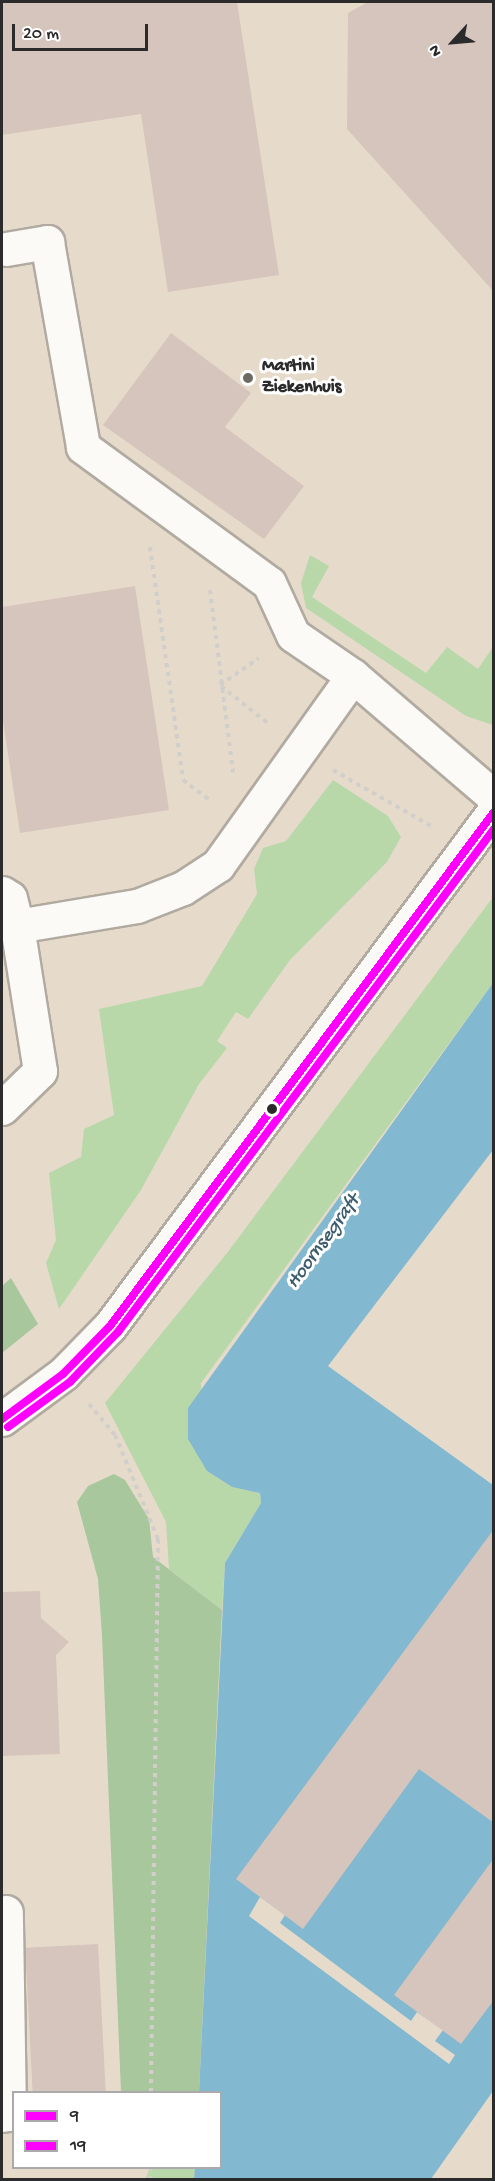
<!DOCTYPE html>
<html>
<head>
<meta charset="utf-8">
<style>
  body { margin:0 }
  #map { position:relative; width:495px; height:2181px; overflow:hidden; background:#e6dbca; font-family:"Gochi Hand",sans-serif }
  div>[style] { position:absolute }
  [style*='--x'] { left:calc(var(--x)*1px); top:calc(var(--y)*1px); width:calc(var(--w)*1px); rotate:calc(var(--a)*1deg) }
  .green>* { inset:0; background:#b8d8a9 }
  .forest>* { inset:0; background:#a8c79d }
  .water>* { inset:0; background:#82b8d0 }
  .pier>* { inset:0; background:#e6dbca }
  .building>* { inset:0; background:#d6c5bc; transform-origin:0 0 }
  .path>* { height:4px; margin-top:-2px; transform-origin:0; background:repeating-linear-gradient(90deg,#d2cfcb 0 4.5px,transparent 0 9px) }
  .roads { filter:drop-shadow(2px 0 #b1aaa0) drop-shadow(-2px 0 #b1aaa0) drop-shadow(0 2px #b1aaa0) drop-shadow(0 -2px #b1aaa0) }
  .minor>* { height:33px; margin:-16.5px; padding:0 16.5px; transform-origin:16.5px; border-radius:16.5px; background:#fbfaf7 }
  .bus-1>* { height:8px; margin:-4px; padding:0 4px; transform-origin:4px; border-radius:4px; background:#f0f }
  .bus-2>* { height:8px; margin:-4px; padding:0 4px; transform-origin:4px; border-radius:4px; background:#f0f }
  .dots>* { width:16px; height:16px; translate:-50% -50%; box-sizing:border-box; border:3px solid #fff; border-radius:50% }
  span { translate:-50% -50%; white-space:nowrap; text-align:center; line-height:1.15; -webkit-text-stroke:6px #fff; paint-order:stroke }
  .poi-label { font-size:18px; color:#2b2b2b; font-weight:700 }
  .left { translate:0 -50%; text-align:left }
  .water-label { font-size:20px; color:#3d5d6e; font-style:italic }
  .frame { position:absolute; inset:0; border:3px solid #2b2b2b; pointer-events:none }
  .legend { position:absolute; left:12px; top:2091px; width:210px; height:78px; box-sizing:border-box; background:#fff; border:2px solid #aaa; margin:0; padding:8px 10px; list-style:none; font-size:18px; color:#2b2b2b }
  .legend li { display:flex; align-items:center; gap:12px; height:30px }
  .legend b { width:30px; border:2px solid #aaa }
  .north { position:absolute; left:423px; top:12px; width:60px; height:60px; -webkit-text-stroke:4px #fff; paint-order:stroke; rotate:244deg; font-size:16px; font-weight:700; line-height:24px; text-align:center; color:#2b2b2b }
  .north::after { content:''; display:block; margin:auto; width:21px; height:27px; background:#2b2b2b; clip-path:polygon(50% 0,100% 100%,50% 72%,0 100%) }
  .scale { position:absolute; left:12px; top:24px; width:136px; height:27px; box-sizing:border-box; border:3px solid #2b2b2b; border-top:0; padding-left:8px; font-size:18px; line-height:21px; white-space:nowrap; color:#2b2b2b; -webkit-text-stroke:4px #fff; paint-order:stroke }
</style>
</head>
<body>
<div id="map">
  <div class="green">
    <i style="clip-path:polygon(310px 555px,329px 566px,312px 597px,426px 673px,447px 647px,478px 669px,493px 647px,493px 725px,466px 716px,306px 608px,301px 583px)"></i>
    <i style="clip-path:polygon(333px 780px,388px 816px,401px 837px,387px 862px,290px 960px,248px 1019px,236px 1012px,217px 1041px,227px 1048px,199px 1084px,141px 1190px,59px 1309px,46px 1263px,56px 1240px,49px 1173px,81px 1157px,84px 1129px,114px 1115px,99px 1009px,202px 986px,257px 894px,254px 869px,263px 848px,286px 841px)"></i>
    <i style="clip-path:polygon(493px 897px,493px 983px,201px 1383px,207px 1471px,232px 1487px,260px 1493px,261px 1503px,225px 1563px,222px 1610px,169px 1569px,166px 1522px,105px 1403px,227px 1253px)"></i>
    <i style="clip-path:polygon(150px 2168px,195px 2168px,194px 2179px,145px 2180px)"></i>
  </div>
  <div class="forest">
    <i style="clip-path:polygon(11px 1278px,38px 1324px,2px 1353px,2px 1286px)"></i>
    <i style="clip-path:polygon(114px 1474px,125px 1480px,149px 1519px,153px 1557px,222px 1610px,199px 2092px,121px 2092px,102px 1635px,98px 1579px,77px 1502px,88px 1486px)"></i>
  </div>
  <div class="water">
    <i style="clip-path:polygon(493px 983px,493px 1150px,328px 1366px,493px 1485px,493px 2091px,431px 2179px,194px 2179px,195px 2168px,220px 2168px,220px 2092px,199px 2092px,225px 1563px,261px 1503px,260px 1493px,232px 1487px,207px 1471px,188px 1439px,188px 1408px)"></i>
  </div>
  <div class="pier">
    <i style="clip-path:polygon(260px 1897px,285px 1915px,280px 1923px,411px 2021px,417px 2012px,443px 2030px,435px 2041px,455px 2055px,449px 2064px,249px 1916px)"></i>
  </div>
  <div class="building">
    <i style="clip-path:polygon(2px 2px,237px 2px,279px 275px,168px 292px,141px 114px,2px 135px)"></i>
    <i style="clip-path:polygon(368px 2px,494px 2px,494px 292px,347px 129px,348px 13px)"></i>
    <i style="clip-path:polygon(171px 333px,251px 393px,225px 427px,304px 486px,264px 539px,103px 425px)"></i>
    <i style="clip-path:polygon(135px 586px,169px 810px,20px 833px,2px 714px,2px 607px)"></i>
    <i style="clip-path:polygon(494px 1529px,494px 1823px,419px 1769px,303px 1929px,236px 1879px)"></i>
    <i style="clip-path:polygon(40px 1591px,41px 1618px,69px 1642px,56px 1655px,60px 1754px,2px 1756px,2px 1592px)"></i>
    <i style="clip-path:polygon(494px 1858px,494px 2000px,461px 2044px,394px 1995px)"></i>
    <i style="left:98px;top:1944px;width:148px;height:73px;rotate:87deg"></i>
  </div>
  <div class="path">
    <i style="--x:150;--y:547;--w:235;--a:81.9"></i>
    <i style="--x:183;--y:780;--w:36;--a:37"></i>
    <i style="--x:210;--y:590;--w:184;--a:82.8"></i>
    <i style="--x:220;--y:685;--w:47;--a:-34.7"></i>
    <i style="--x:221;--y:686;--w:61;--a:38.4"></i>
    <i style="--x:333;--y:770;--w:113;--a:29.7"></i>
    <i style="--x:89;--y:1404;--w:40;--a:50"></i>
    <i style="--x:115;--y:1435;--w:113;--a:67.5"></i>
    <i style="--x:158;--y:1539;--w:553;--a:90.73"></i>
    <i style="--x:150;--y:2180;--w:12;--a:-90"></i>
  </div>
  <div class="roads">
    <div class="minor">
      <i style="--x:6;--y:249;--w:42;--a:-9.7"></i>
      <i style="--x:47;--y:242;--w:208;--a:80"></i>
      <i style="--x:83;--y:447;--w:230;--a:36.2"></i>
      <i style="--x:269;--y:583;--w:57;--a:65.2"></i>
      <i style="--x:293;--y:635;--w:73;--a:34.3"></i>
      <i style="--x:353;--y:676;--w:186;--a:40.6"></i>
      <i style="--x:2;--y:893;--w:9;--a:32"></i>
      <i style="--x:10;--y:898;--w:29;--a:76"></i>
      <i style="--x:2;--y:1108;--w:53;--a:-44.2"></i>
      <i style="--x:40;--y:1071;--w:147;--a:-99"></i>
      <i style="--x:17;--y:926;--w:122;--a:-9.5"></i>
      <i style="--x:137;--y:906;--w:49;--a:-21.4"></i>
      <i style="--x:183;--y:888;--w:42;--a:-33.3"></i>
      <i style="--x:218;--y:865;--w:232;--a:-54.5"></i>
      <i style="--x:2;--y:1419;--w:76;--a:-36.4"></i>
      <i style="--x:63;--y:1374;--w:67;--a:-45.6"></i>
      <i style="--x:110;--y:1326;--w:642;--a:-53.29"></i>
      <i style="--x:2;--y:2115;--w:7;--a:-8"></i>
      <i style="--x:9;--y:2114;--w:202;--a:-90.9"></i>
    </div>
  </div>
  <div class="bus-1">
    <i style="--x:2;--y:1419;--w:76;--a:-36.4"></i>
    <i style="--x:63;--y:1374;--w:67;--a:-45.6"></i>
    <i style="--x:110;--y:1326;--w:642;--a:-53.24"></i>
  </div>
  <div class="bus-2">
    <i style="--x:8;--y:1427;--w:77;--a:-36"></i>
    <i style="--x:70;--y:1382;--w:69;--a:-46.2"></i>
    <i style="--x:118;--y:1332;--w:628;--a:-53.22"></i>
  </div>
  <div class="dots">
    <i style="left:248px;top:378px;background:#6c6963"></i>
    <i style="left:272px;top:1109px;background:#2b2b2b"></i>
  </div>
  <div class="poi-label">
    <span class="left" style="left:262px;top:378px">Martini<br>Ziekenhuis</span>
  </div>
  <div class="water-label">
    <span style="left:324px;top:1242px;rotate:-54deg">Hoornsegraft</span>
  </div>
  <div class="frame"></div>
  <ul class="legend">
  <li><b style="height:8px;background:#f0f"></b>9</li>
  <li><b style="height:8px;background:#f0f"></b>19</li>
  </ul>
  <div class="north">N</div>
  <div class="scale">20 m</div>
</div>
</body>
</html>
